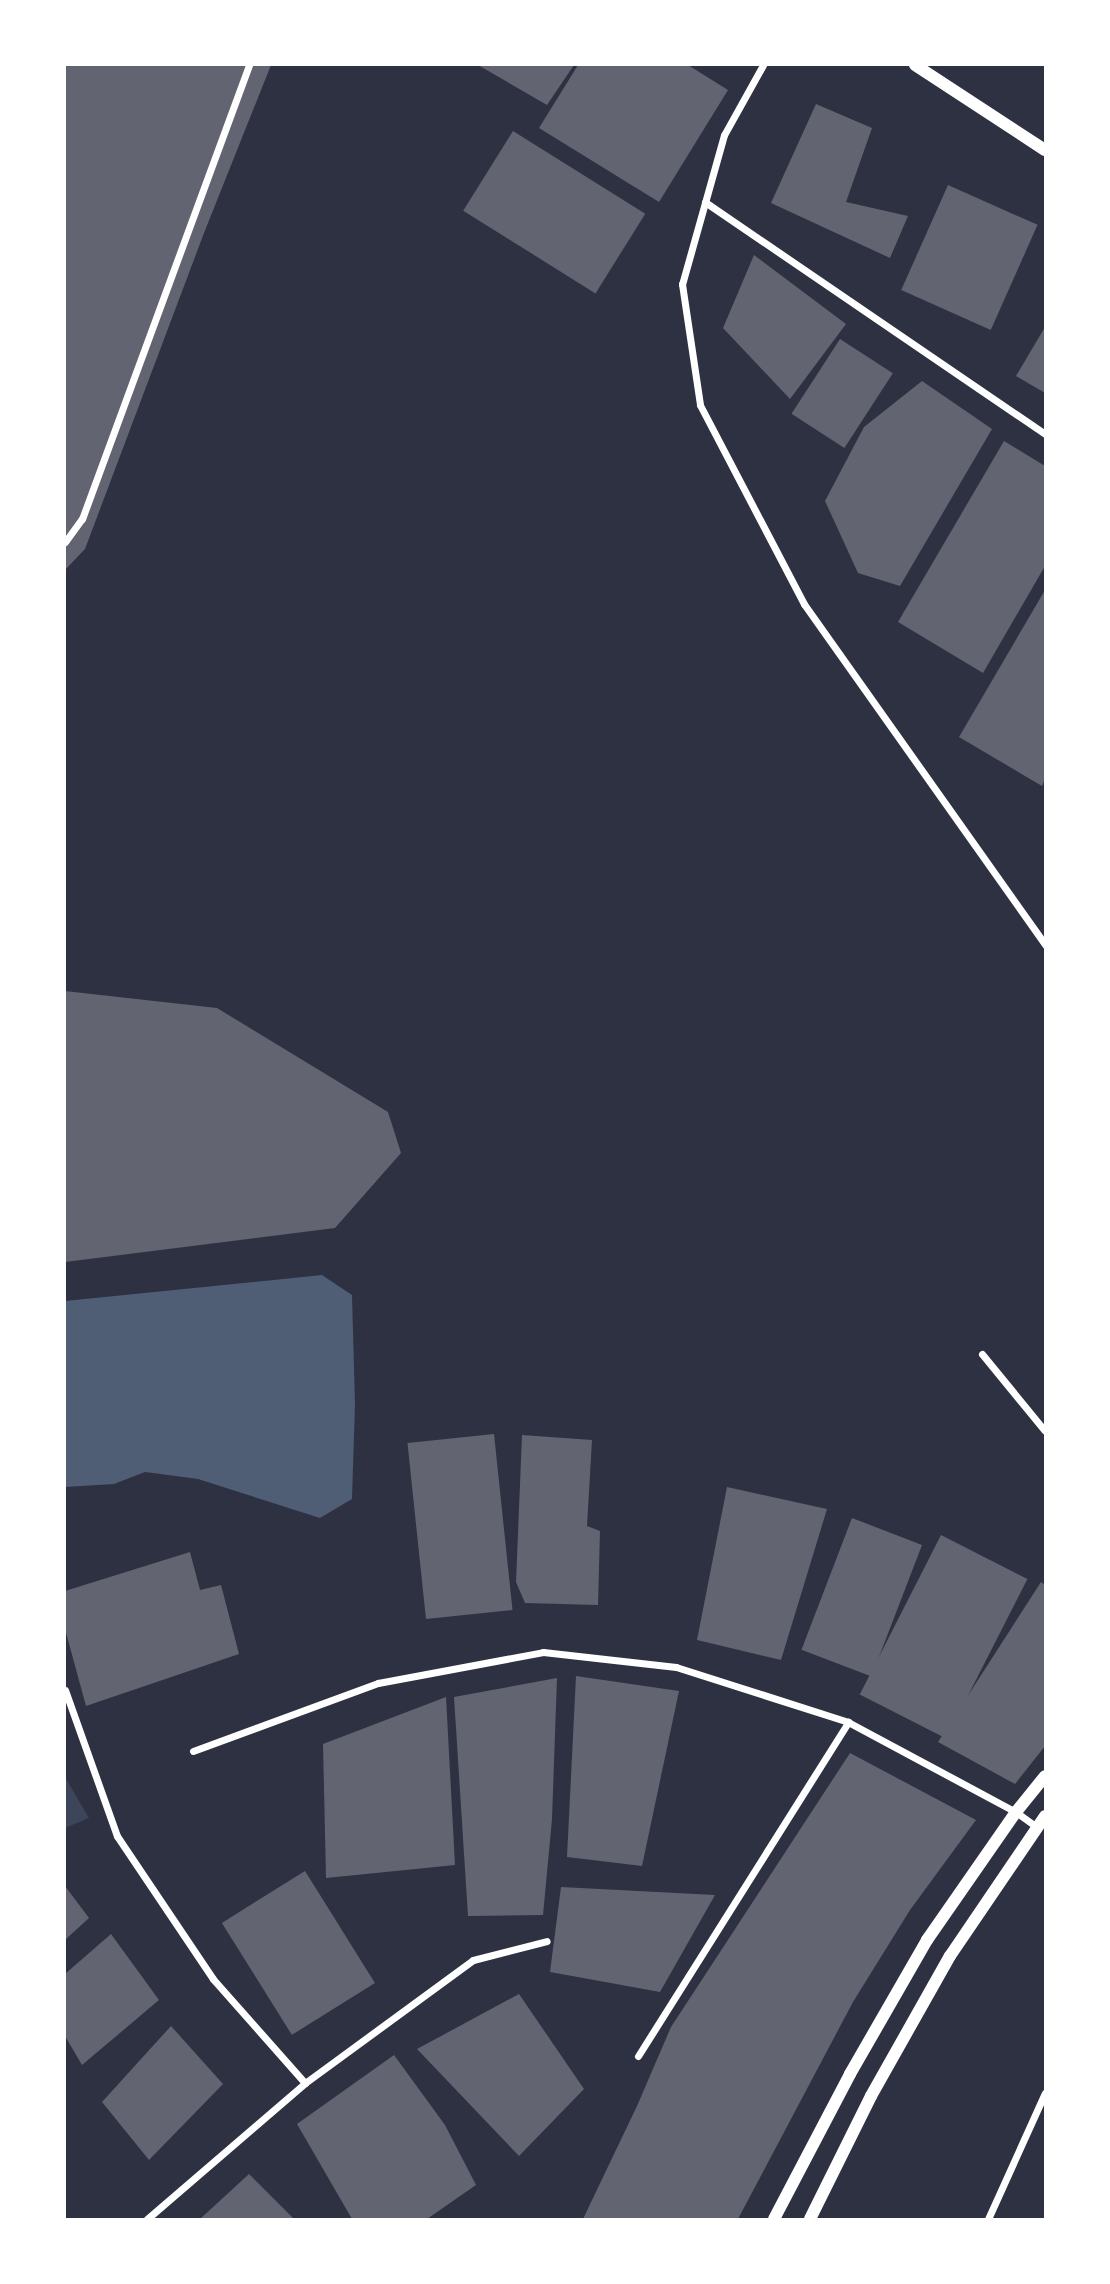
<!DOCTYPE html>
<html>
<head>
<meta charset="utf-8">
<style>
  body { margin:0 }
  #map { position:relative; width:1110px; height:2284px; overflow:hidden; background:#2d3142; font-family:"Asap Condensed",sans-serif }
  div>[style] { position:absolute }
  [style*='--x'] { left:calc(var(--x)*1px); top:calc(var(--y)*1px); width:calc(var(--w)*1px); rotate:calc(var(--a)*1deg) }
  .green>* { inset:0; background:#3c4559 }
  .water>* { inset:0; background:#4f5d75 }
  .building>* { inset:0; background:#626471; transform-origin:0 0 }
  .minor>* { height:7px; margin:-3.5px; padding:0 3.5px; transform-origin:3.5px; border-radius:3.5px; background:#fff }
  .tertiary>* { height:12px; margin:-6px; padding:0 6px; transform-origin:6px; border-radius:6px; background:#fff }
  span { translate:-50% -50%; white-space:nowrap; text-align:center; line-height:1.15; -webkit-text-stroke:6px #fff; paint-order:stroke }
  .frame { position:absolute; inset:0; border:66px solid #fff; pointer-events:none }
</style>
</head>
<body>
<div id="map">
  <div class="green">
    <i style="clip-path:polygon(65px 1777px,89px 1818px,65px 1828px)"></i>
  </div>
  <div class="water">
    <i style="clip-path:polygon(322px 1275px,352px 1295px,355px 1404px,352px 1499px,320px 1518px,198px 1479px,145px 1472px,114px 1484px,65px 1487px,65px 1301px)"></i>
  </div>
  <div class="building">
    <i style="clip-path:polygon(65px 65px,271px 65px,204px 233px,85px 549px,65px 570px)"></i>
    <i style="clip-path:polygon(478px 65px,574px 65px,547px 105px)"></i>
    <i style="clip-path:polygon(578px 65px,688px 65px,728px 90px,659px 202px,539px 128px)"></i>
    <i style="clip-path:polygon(816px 104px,872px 128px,846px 202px,908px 216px,890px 258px,771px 203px)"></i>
    <i style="left:513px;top:131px;width:156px;height:94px;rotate:32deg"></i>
    <i style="left:948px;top:185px;width:98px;height:115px;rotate:24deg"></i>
    <i style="clip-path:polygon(754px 255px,846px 324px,790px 399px,723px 328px)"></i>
    <i style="clip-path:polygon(1045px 327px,1045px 393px,1016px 376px)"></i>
    <i style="left:840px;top:339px;width:63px;height:89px;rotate:33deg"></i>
    <i style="clip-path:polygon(922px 381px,992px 429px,900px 586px,858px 573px,825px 501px,864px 427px)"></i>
    <i style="clip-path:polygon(1004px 441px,1045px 466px,1045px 566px,983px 673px,898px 622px)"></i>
    <i style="clip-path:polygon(1045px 590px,1045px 779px,1042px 786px,959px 737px)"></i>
    <i style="clip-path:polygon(65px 991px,217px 1008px,388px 1112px,401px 1153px,335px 1228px,65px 1262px)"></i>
    <i style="left:494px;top:1434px;width:177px;height:87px;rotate:84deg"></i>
    <i style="clip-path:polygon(522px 1435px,592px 1440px,587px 1526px,600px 1531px,598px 1605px,525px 1603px,516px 1582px)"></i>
    <i style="clip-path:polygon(727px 1487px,827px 1509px,781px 1660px,697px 1640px)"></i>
    <i style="left:852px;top:1518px;width:75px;height:141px;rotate:21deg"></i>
    <i style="left:941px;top:1535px;width:97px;height:179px;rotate:27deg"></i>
    <i style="clip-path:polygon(190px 1552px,200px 1590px,221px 1585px,239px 1654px,86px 1706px,65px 1629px,65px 1591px)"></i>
    <i style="clip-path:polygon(1041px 1582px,1045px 1585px,1045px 1746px,1015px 1784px,938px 1742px)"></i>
    <i style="clip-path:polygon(576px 1676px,679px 1691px,642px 1866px,567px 1857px)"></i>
    <i style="clip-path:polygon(557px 1678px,552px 1819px,543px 1915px,468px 1916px,454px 1697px)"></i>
    <i style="clip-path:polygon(446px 1697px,455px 1865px,326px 1878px,323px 1744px)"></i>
    <i style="clip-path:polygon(850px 1753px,976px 1820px,910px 1910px,853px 2002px,738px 2219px,583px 2219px,637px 2106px,671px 2027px)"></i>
    <i style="left:305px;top:1871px;width:132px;height:98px;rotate:58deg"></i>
    <i style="clip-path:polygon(65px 1886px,89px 1918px,65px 1940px)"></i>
    <i style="clip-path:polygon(561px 1887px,715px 1895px,660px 1992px,550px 1972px)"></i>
    <i style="clip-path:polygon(111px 1934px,159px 2000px,82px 2065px,65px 2036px,65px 1974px)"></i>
    <i style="clip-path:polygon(519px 1994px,584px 2089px,519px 2156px,417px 2049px)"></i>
    <i style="clip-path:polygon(171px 2026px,223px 2084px,149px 2160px,102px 2102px)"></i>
    <i style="clip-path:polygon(394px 2055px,445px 2125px,476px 2185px,427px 2219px,352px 2219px,297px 2124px)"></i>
    <i style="clip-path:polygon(249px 2174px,294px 2219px,200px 2219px)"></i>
  </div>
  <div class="minor">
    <i style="--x:763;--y:65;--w:80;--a:119.1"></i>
    <i style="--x:724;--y:135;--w:155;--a:105.7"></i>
    <i style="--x:682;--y:284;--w:122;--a:81.5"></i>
    <i style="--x:700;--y:405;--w:225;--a:62.4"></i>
    <i style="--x:804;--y:604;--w:418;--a:54.7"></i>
    <i style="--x:705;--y:202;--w:412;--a:34.3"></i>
    <i style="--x:65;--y:542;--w:29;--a:-54"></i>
    <i style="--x:82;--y:519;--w:484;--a:-69.8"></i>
    <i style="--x:982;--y:1354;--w:99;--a:50.7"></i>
    <i style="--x:65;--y:1690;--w:155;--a:70.4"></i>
    <i style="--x:117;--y:1836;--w:172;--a:56.1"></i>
    <i style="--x:213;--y:1979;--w:139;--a:48.5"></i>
    <i style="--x:193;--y:1751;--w:197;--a:-20.2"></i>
    <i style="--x:378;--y:1683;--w:168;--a:-10.6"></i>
    <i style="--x:543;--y:1652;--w:134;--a:6.4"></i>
    <i style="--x:676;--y:1667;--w:181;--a:17.7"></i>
    <i style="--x:848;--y:1722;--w:191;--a:28.2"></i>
    <i style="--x:1016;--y:1812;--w:26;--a:36"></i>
    <i style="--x:638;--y:2056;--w:395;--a:-57.8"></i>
    <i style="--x:147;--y:2219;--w:208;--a:-40.7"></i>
    <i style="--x:305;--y:2083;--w:208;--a:-36.2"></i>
    <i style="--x:473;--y:1960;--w:76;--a:-14.4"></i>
    <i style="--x:988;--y:2219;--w:138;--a:-65.7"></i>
  </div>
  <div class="tertiary">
    <i style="--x:915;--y:65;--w:155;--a:33.2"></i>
    <i style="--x:774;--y:2219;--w:164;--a:-62.3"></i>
    <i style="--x:850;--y:2074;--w:155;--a:-60.1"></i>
    <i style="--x:927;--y:1940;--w:156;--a:-55.2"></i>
    <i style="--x:1016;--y:1812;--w:46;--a:-51.1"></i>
    <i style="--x:810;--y:2219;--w:137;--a:-63.6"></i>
    <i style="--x:871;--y:2096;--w:161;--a:-60.6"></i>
    <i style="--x:950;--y:1956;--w:169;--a:-55.8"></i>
  </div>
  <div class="frame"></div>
</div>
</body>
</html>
